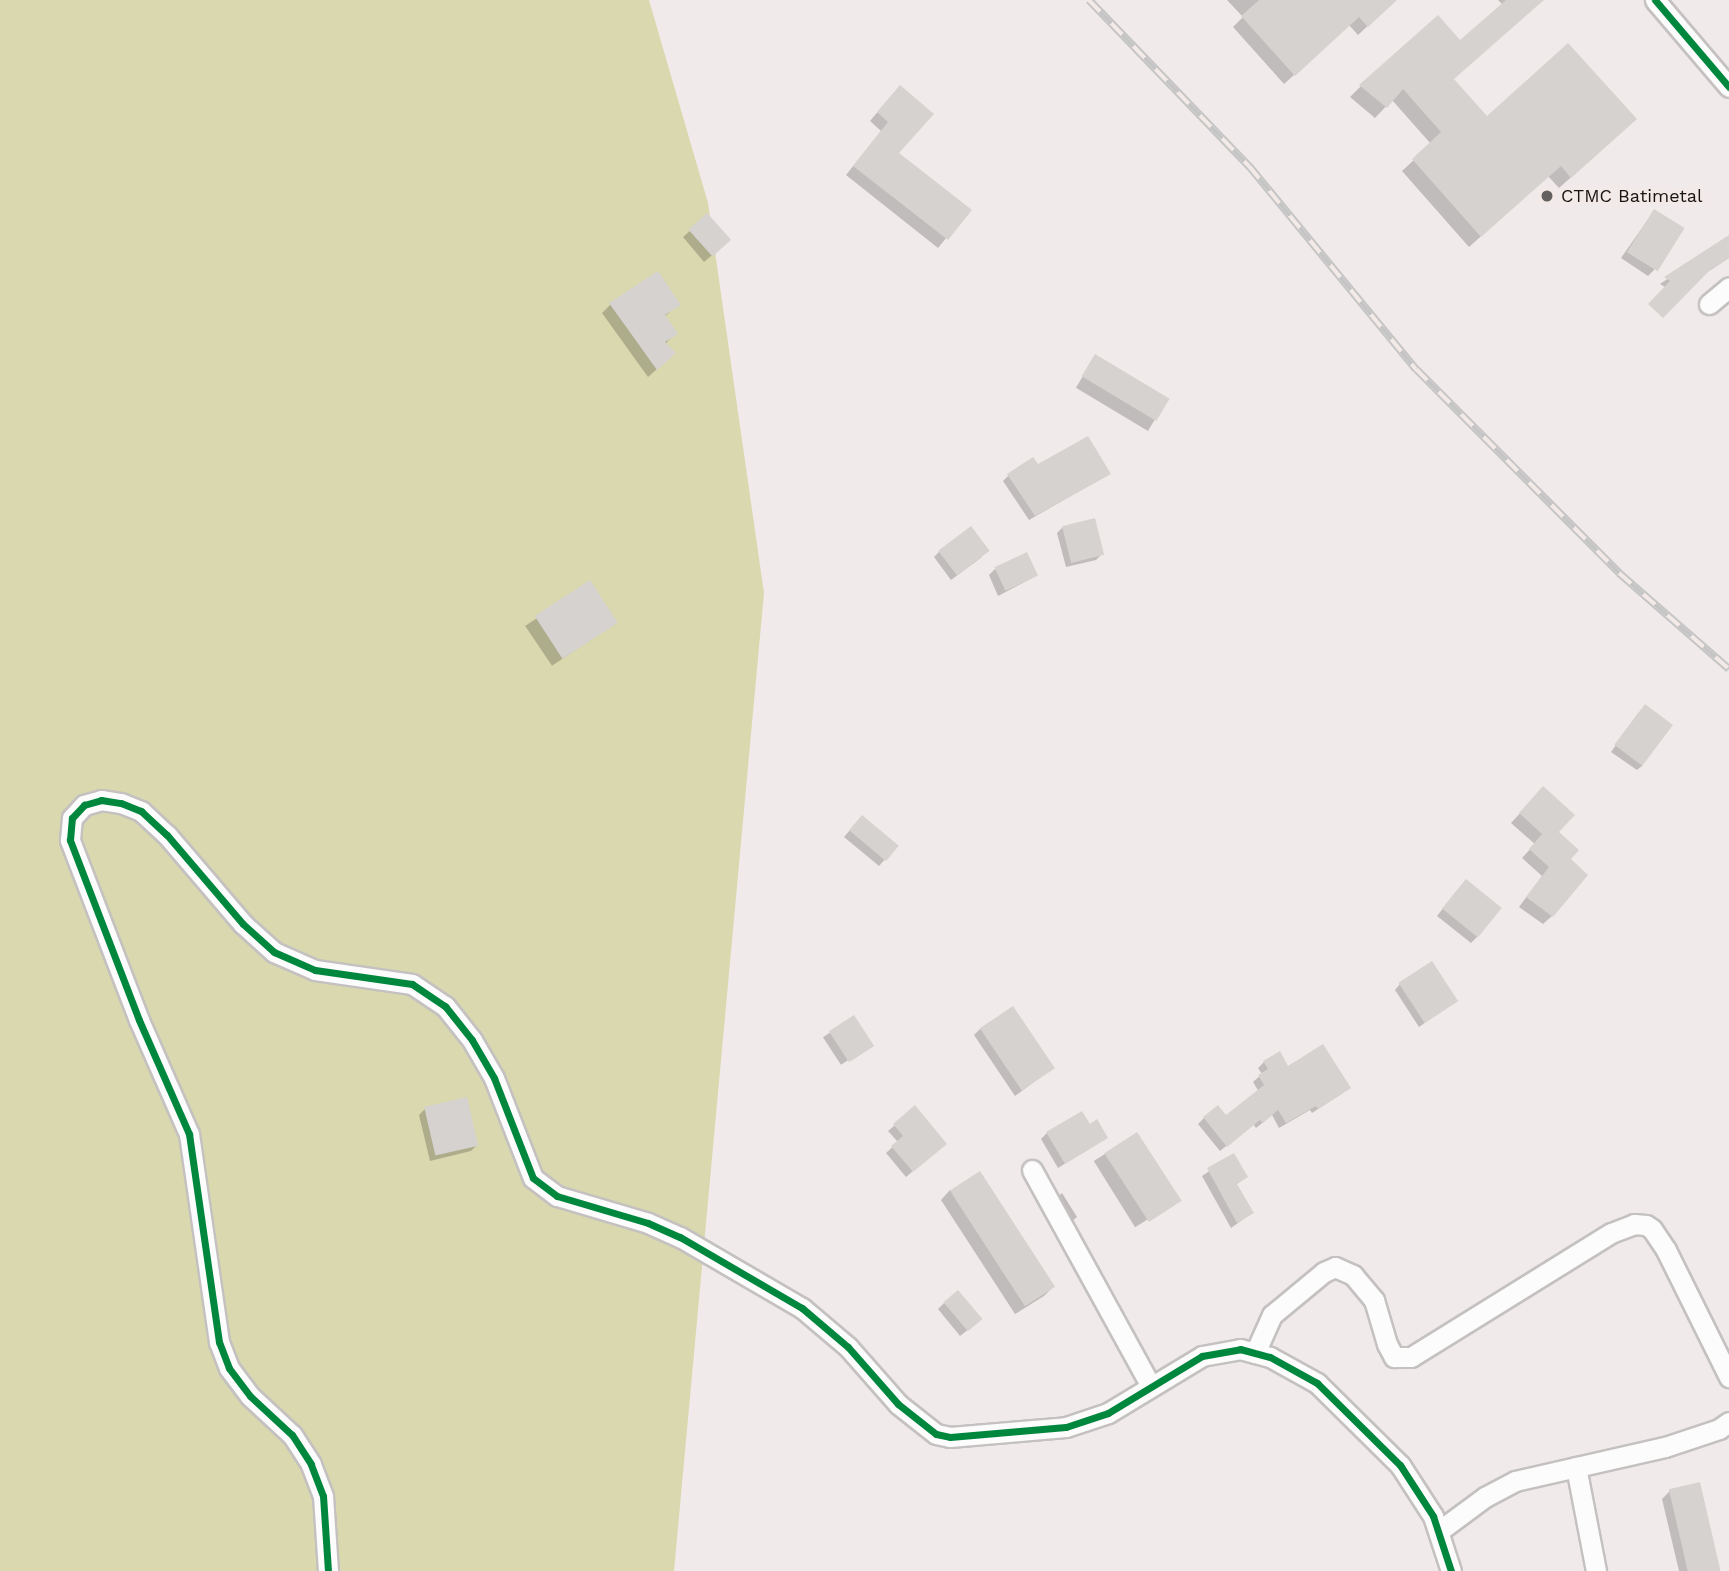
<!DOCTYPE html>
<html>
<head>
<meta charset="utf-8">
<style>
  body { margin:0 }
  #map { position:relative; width:1729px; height:1571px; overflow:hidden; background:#f0ebea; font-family:"Work Sans",sans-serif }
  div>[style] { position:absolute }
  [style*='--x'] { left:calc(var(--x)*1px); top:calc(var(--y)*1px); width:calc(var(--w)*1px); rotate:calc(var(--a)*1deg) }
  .green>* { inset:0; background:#d9d8ae }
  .shadow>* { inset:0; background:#0003; transform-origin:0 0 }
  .building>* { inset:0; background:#d5d2d0; transform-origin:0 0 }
  .roads { filter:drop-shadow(2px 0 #c4c1c0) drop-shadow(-2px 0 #c4c1c0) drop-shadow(0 2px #c4c1c0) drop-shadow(0 -2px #c4c1c0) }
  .minor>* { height:19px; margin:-9.5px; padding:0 9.5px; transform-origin:9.5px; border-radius:9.5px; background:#fdfcfc }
  .rail>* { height:8px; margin-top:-4px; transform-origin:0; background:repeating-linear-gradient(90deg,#f3eae7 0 16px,#c6c5c5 0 32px); box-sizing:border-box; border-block:2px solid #c6c5c5 }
  .cycleway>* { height:7px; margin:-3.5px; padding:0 3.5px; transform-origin:3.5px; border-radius:3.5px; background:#00873e }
  .dots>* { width:19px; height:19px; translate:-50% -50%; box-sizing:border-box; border:4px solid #f3eae7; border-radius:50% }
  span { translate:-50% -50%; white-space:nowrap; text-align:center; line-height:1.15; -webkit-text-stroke:5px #f3eae7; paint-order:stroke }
  .poi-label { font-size:18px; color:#181514 }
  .left { translate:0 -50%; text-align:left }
</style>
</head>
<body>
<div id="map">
  <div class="green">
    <i style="clip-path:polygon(0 0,649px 0,708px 203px,764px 593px,674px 1571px,0 1571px)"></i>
  </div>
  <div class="shadow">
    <i style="clip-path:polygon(1227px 0,1396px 0,1358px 35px,1349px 25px,1284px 84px,1233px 27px,1243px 17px)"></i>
    <i style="clip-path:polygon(1498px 0,1542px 0,1452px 80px,1487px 118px,1624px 130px,1559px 188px,1548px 176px,1469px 247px,1402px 171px,1431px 144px,1392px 100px,1375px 118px,1350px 97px,1361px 86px,1460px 43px,1503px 5px)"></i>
    <i style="clip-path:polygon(892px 95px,897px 153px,969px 210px,938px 248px,846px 175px,881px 131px,870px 121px)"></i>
    <i style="clip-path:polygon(1654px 211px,1654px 270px,1648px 276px,1621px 258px)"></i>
    <i style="clip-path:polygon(707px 216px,723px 246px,704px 262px,683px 237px)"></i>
    <i style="clip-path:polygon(1729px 237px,1729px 258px,1675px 293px,1660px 284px)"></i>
    <i style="clip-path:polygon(611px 304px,678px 305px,664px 317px,676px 333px,665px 344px,665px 362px,648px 377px,602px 313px)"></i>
    <i style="left:1095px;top:356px;width:84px;height:37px;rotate:31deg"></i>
    <i style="clip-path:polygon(1038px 467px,1109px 474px,1029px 520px,1003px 481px,1009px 475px)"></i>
    <i style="clip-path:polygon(1063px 527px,1102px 554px,1096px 560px,1066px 567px,1057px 533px)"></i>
    <i style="clip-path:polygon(939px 552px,982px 557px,951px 580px,934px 557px)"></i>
    <i style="clip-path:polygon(995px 569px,1036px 576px,998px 596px,989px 575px)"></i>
    <i style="left:589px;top:583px;width:48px;height:77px;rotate:56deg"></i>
    <i style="clip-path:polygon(1639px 712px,1643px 765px,1637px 770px,1611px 752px)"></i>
    <i style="clip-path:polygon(1535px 797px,1568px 859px,1552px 916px,1543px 924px,1519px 907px,1542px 876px,1522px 858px,1535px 844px,1511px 823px)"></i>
    <i style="clip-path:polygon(856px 823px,897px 846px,879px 866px,844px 837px)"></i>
    <i style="clip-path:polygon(1460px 887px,1477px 937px,1471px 943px,1437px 916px)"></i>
    <i style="clip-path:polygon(1400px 984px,1456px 1001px,1419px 1027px,1395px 990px)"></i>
    <i style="left:854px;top:1017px;width:33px;height:37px;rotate:57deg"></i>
    <i style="clip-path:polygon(980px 1029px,1053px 1068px,1015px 1096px,974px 1035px)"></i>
    <i style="clip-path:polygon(1264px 1062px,1288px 1068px,1343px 1093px,1312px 1113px,1310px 1110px,1279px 1128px,1272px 1115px,1256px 1128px,1253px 1124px,1220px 1151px,1198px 1124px,1204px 1118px,1226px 1118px,1259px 1092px,1253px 1082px,1262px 1074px,1258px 1068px)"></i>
    <i style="clip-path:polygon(915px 1108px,939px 1149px,906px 1177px,886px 1153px,898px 1142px,888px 1131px)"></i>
    <i style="clip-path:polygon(425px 1109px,477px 1145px,471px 1151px,430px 1161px,419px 1115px)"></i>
    <i style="clip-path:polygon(1089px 1126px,1106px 1138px,1058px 1168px,1041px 1139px,1047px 1133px)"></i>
    <i style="left:1137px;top:1134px;width:78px;height:51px;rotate:58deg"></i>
    <i style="clip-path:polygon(1233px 1155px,1246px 1177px,1236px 1185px,1252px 1213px,1231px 1228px,1202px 1176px)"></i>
    <i style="clip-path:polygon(950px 1190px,1053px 1287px,1044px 1296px,1015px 1314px,941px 1200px)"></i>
    <i style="clip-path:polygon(1062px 1193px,1077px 1217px,1071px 1222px,1054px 1201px)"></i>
    <i style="clip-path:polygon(944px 1303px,974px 1325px,960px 1336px,938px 1309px)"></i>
    <i style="clip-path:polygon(1670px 1491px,1719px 1571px,1679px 1571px,1662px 1499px)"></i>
  </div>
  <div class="building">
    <i style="clip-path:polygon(1259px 0,1397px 0,1368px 27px,1359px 17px,1295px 76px,1241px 16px)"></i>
    <i style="clip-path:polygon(1506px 0,1544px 0,1454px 79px,1487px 116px,1568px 43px,1637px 119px,1571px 178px,1561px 166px,1481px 237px,1412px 159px,1441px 132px,1403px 89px,1387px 108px,1359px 85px,1438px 15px,1460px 40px)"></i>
    <i style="clip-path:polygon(900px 85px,934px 114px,899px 153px,972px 210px,948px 240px,853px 166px,888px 122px,877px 112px)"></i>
    <i style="left:1654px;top:209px;width:36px;height:51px;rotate:32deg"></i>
    <i style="left:707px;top:213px;width:36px;height:25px;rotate:48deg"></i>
    <i style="clip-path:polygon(1729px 235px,1729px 258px,1711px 269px,1663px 318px,1648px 304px,1670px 281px,1664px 277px)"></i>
    <i style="clip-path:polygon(658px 271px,681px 305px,665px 315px,678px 334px,665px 342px,676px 353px,657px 370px,609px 303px)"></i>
    <i style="left:1095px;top:354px;width:87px;height:26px;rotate:31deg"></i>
    <i style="clip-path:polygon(1088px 436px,1111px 474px,1035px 516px,1007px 474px,1033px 457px,1038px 464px)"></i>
    <i style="left:1095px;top:518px;width:38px;height:34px;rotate:76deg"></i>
    <i style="left:971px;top:526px;width:31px;height:41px;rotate:53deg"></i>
    <i style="left:1027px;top:552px;width:26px;height:36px;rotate:65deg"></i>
    <i style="left:590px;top:580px;width:51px;height:66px;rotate:57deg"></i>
    <i style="left:1645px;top:704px;width:35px;height:51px;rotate:37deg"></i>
    <i style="clip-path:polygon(1543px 786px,1575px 815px,1559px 832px,1579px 850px,1571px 859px,1588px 875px,1553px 917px,1526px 897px,1549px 867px,1529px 849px,1542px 834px,1519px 813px)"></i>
    <i style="left:862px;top:815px;width:48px;height:20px;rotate:40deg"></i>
    <i style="left:1466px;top:879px;width:46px;height:38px;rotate:39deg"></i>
    <i style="left:1432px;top:961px;width:48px;height:40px;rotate:57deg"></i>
    <i style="left:1013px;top:1006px;width:75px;height:40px;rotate:56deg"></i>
    <i style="left:854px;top:1015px;width:37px;height:30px;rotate:57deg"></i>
    <i style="clip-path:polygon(1323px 1044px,1351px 1088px,1318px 1109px,1316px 1106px,1286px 1123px,1278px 1110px,1263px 1123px,1260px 1120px,1227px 1147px,1203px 1117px,1218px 1105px,1226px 1115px,1264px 1085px,1258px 1075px,1268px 1069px,1263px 1061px,1280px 1051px,1288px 1066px)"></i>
    <i style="left:467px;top:1097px;width:50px;height:44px;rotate:77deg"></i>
    <i style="clip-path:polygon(915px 1105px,947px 1144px,913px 1172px,891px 1146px,903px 1136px,893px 1124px)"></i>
    <i style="clip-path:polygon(1082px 1111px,1090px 1124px,1097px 1119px,1108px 1138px,1065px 1164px,1046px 1132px)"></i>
    <i style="left:1137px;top:1132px;width:82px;height:39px;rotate:57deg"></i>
    <i style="clip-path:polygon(1234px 1153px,1248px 1177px,1237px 1184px,1254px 1213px,1237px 1223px,1207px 1168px)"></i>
    <i style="left:980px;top:1171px;width:138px;height:36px;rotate:57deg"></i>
    <i style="left:958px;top:1290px;width:38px;height:19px;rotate:50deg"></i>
    <i style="left:1700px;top:1482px;width:91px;height:32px;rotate:77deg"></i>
  </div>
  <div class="roads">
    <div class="minor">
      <i style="--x:1655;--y:0;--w:114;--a:49.6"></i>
      <i style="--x:1709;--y:304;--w:26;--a:-40"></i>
      <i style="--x:1032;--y:1170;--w:245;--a:61.2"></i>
      <i style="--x:1255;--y:1353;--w:42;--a:-65.9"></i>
      <i style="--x:1272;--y:1315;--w:67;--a:-39.6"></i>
      <i style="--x:1324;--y:1272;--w:12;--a:-24"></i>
      <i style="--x:1335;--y:1267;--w:20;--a:24"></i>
      <i style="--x:1353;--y:1275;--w:33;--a:50"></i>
      <i style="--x:1374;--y:1300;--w:46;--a:73.5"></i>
      <i style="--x:1387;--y:1344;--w:15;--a:62"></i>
      <i style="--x:1394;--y:1357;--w:17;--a:0"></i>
      <i style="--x:1411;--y:1357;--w:235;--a:-31.8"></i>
      <i style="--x:1611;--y:1233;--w:25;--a:-21"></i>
      <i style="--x:1634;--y:1224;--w:12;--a:5"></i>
      <i style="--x:1646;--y:1225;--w:7;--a:34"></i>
      <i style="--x:1652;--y:1229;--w:25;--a:56"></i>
      <i style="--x:1666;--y:1250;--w:142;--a:63.6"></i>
      <i style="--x:1576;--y:1467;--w:106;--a:79.1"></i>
      <i style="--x:1439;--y:1531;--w:57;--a:-36.5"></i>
      <i style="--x:1485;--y:1497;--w:34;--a:-28"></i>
      <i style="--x:1515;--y:1481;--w:154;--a:-12.8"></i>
      <i style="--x:1665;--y:1447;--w:57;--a:-18.4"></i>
      <i style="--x:1719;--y:1429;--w:12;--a:-35"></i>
      <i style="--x:328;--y:1571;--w:75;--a:-93.8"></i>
      <i style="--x:323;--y:1496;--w:34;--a:-111"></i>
      <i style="--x:311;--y:1464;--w:35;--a:-123"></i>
      <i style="--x:292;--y:1435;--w:57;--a:-137.1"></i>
      <i style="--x:250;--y:1396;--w:35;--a:-127"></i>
      <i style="--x:229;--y:1368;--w:28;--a:-111"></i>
      <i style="--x:219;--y:1342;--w:210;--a:-98.2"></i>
      <i style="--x:189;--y:1134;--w:124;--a:-113.7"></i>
      <i style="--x:139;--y:1020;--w:193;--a:-111"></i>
      <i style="--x:70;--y:840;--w:22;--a:-85"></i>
      <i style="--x:72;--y:818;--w:18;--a:-47"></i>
      <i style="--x:84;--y:805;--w:18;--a:-16"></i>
      <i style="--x:101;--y:800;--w:20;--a:9"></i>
      <i style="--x:121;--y:803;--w:22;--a:22"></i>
      <i style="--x:141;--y:811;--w:35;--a:43"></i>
      <i style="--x:167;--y:835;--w:117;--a:49.5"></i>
      <i style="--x:243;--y:924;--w:42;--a:42.1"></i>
      <i style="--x:274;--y:952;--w:45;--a:23.7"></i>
      <i style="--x:315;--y:970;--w:98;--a:8.2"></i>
      <i style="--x:412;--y:984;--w:40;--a:34"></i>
      <i style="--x:445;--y:1006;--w:43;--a:51.5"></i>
      <i style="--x:472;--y:1040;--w:44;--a:59.9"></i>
      <i style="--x:494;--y:1078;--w:107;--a:68.7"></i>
      <i style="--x:533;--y:1178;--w:30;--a:37"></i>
      <i style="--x:557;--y:1196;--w:95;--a:16.5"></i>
      <i style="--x:648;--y:1223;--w:35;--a:24"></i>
      <i style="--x:680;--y:1237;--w:141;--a:30.2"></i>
      <i style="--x:802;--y:1308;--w:60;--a:40.3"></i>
      <i style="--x:848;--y:1347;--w:76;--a:48.7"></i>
      <i style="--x:898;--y:1404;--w:48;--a:38.3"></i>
      <i style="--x:936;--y:1434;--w:14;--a:12"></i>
      <i style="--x:950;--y:1437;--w:116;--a:-4.9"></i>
      <i style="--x:1066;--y:1427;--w:44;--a:-18.4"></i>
      <i style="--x:1108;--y:1413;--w:110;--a:-31.2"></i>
      <i style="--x:1202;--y:1356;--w:39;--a:-10"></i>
      <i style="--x:1240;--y:1349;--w:31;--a:15"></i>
      <i style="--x:1270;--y:1357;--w:54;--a:29"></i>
      <i style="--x:1317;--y:1383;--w:117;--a:44.7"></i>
      <i style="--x:1400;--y:1465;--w:61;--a:57.1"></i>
      <i style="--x:1433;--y:1516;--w:58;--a:71.9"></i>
    </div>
  </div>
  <div class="rail">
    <i style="--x:1089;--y:0;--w:231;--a:46.1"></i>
    <i style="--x:1249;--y:166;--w:263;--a:50.6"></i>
    <i style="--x:1416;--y:369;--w:288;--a:45.1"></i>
    <i style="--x:1619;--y:573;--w:146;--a:41.1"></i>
  </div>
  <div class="cycleway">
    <i style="--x:1655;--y:0;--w:114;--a:49.6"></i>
    <i style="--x:328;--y:1571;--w:75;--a:-93.8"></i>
    <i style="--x:323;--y:1496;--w:34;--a:-111"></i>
    <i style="--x:311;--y:1464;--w:35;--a:-123"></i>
    <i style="--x:292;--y:1435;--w:57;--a:-137.1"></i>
    <i style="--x:250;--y:1396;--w:35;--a:-127"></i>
    <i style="--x:229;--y:1368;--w:28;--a:-111"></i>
    <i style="--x:219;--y:1342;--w:210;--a:-98.2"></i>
    <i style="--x:189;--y:1134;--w:124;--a:-113.7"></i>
    <i style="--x:139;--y:1020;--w:193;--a:-111"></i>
    <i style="--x:70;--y:840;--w:22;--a:-85"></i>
    <i style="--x:72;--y:818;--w:18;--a:-47"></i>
    <i style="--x:84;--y:805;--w:18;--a:-16"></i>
    <i style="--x:101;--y:800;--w:20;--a:9"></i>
    <i style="--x:121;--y:803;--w:22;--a:22"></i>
    <i style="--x:141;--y:811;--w:35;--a:43"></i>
    <i style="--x:167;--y:835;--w:117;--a:49.5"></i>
    <i style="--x:243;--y:924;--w:42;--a:42.1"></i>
    <i style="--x:274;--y:952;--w:45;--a:23.7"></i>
    <i style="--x:315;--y:970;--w:98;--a:8.2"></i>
    <i style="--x:412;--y:984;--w:40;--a:34"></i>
    <i style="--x:445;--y:1006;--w:43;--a:51.5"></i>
    <i style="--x:472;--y:1040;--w:44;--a:59.9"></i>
    <i style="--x:494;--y:1078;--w:107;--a:68.7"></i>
    <i style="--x:533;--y:1178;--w:30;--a:37"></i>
    <i style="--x:557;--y:1196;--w:95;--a:16.5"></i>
    <i style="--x:648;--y:1223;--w:35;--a:24"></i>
    <i style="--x:680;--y:1237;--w:141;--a:30.2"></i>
    <i style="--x:802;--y:1308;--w:60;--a:40.3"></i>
    <i style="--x:848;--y:1347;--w:76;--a:48.7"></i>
    <i style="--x:898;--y:1404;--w:48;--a:38.3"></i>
    <i style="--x:936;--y:1434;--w:14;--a:12"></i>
    <i style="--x:950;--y:1437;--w:116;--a:-4.9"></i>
    <i style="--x:1066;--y:1427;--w:44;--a:-18.4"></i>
    <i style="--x:1108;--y:1413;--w:110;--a:-31.2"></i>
    <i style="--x:1202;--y:1356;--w:39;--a:-10"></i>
    <i style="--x:1240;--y:1349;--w:31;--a:15"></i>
    <i style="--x:1270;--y:1357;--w:54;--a:29"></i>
    <i style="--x:1317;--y:1383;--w:117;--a:44.7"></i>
    <i style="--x:1400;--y:1465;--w:61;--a:57.1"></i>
    <i style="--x:1433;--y:1516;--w:58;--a:71.9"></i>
  </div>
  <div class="dots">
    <i style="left:1547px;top:196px;background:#64605f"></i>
  </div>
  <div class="poi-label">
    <span class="left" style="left:1561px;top:196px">CTMC Batimetal</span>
  </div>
</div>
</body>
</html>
